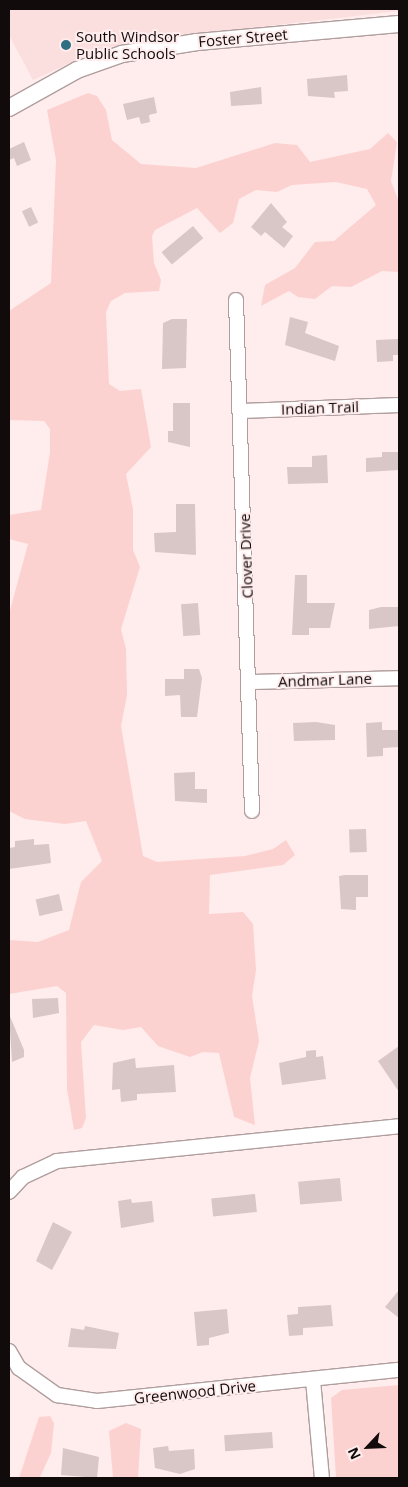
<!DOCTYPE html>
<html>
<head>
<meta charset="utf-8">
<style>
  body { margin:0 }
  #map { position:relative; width:408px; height:1487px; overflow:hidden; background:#ffecec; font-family:"Open Sans",sans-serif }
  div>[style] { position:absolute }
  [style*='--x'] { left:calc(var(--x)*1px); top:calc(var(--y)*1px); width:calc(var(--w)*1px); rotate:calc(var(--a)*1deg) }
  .built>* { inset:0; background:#fbdfde }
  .green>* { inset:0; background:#fcd2d1 }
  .building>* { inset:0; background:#d9c6c6; transform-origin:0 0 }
  .roads { filter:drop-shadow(1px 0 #b09e9e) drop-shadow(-1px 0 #b09e9e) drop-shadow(0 1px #b09e9e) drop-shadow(0 -1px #b09e9e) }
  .minor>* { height:14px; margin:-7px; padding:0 7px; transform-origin:7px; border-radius:7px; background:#fff }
  .tertiary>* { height:16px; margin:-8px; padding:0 8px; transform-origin:8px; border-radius:8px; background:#fff }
  .dots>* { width:14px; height:14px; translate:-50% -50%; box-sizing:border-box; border:2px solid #ffecec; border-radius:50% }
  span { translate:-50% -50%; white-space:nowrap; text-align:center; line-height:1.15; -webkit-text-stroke:4px #ffecec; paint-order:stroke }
  .poi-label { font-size:15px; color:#110b0b }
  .left { translate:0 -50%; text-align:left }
  .street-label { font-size:15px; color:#110b0b }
  .frame { position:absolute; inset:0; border:10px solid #110b0b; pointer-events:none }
  .north { position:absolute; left:343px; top:1422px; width:50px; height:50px; -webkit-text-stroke:4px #ffecec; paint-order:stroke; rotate:245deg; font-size:14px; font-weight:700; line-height:20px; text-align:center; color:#110b0b }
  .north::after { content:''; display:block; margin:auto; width:18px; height:22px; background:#110b0b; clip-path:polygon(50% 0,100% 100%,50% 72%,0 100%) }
</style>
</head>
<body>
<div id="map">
  <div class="built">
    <i style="clip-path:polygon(9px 9px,399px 9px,399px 11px,134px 41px,96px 51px,33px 80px,9px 35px)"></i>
  </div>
  <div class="green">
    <i style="clip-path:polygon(88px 93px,97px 96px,106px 110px,112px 140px,141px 164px,196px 168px,275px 143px,297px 145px,310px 162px,370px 149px,388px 133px,397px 142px,391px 181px,399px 202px,399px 272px,382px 271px,351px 287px,332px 286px,315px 299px,298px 297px,289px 291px,261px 306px,265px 285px,295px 268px,315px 242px,334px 241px,376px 205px,367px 189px,336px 182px,292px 185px,277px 192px,256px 190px,239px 199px,233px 223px,220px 233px,197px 208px,155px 230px,152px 236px,154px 263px,161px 280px,159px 291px,125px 293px,111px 301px,106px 312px,109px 384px,120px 391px,141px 389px,151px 447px,126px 474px,133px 509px,133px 550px,140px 567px,121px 629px,126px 649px,127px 695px,121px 726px,143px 856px,157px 862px,245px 856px,273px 849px,286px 840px,295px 855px,283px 865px,210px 875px,209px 914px,243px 912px,253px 924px,256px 970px,252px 996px,259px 1041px,250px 1078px,255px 1125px,234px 1117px,219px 1053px,203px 1052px,190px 1057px,158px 1046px,141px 1027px,123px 1030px,94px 1025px,81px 1042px,86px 1118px,82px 1128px,74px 1130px,67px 1089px,66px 993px,57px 986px,9px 994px,9px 940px,38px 942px,69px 930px,81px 882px,102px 861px,86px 821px,65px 824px,25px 819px,9px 811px,9px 614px,28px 544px,9px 539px,9px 515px,41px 510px,50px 452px,50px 429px,44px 421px,9px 420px,9px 311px,51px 283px,56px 160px,47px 110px)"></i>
    <i style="clip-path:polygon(399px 1385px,399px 1478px,336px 1478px,331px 1398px,342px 1390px)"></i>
    <i style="clip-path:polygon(50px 1416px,54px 1423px,51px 1453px,40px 1477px,19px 1478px,39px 1417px)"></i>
    <i style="clip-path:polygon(126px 1423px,141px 1429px,138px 1478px,113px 1478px,109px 1431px)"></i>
  </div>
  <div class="building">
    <i style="clip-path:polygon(347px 75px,348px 91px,334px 92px,335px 98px,308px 96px,307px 79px)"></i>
    <i style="clip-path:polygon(261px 87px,262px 104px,231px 106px,230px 92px)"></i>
    <i style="clip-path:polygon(154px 97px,157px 113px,149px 115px,150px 122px,141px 124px,139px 117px,127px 120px,123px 104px)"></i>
    <i style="clip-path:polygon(24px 142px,31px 160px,17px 166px,14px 158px,9px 160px,9px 149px)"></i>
    <i style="clip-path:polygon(271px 203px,287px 222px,282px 227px,293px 236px,284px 248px,265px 232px,261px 236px,251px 227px)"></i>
    <i style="left:31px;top:207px;width:17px;height:10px;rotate:65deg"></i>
    <i style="left:193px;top:226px;width:16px;height:41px;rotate:50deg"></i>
    <i style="clip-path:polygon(290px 317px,308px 322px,305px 333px,339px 346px,335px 361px,285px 345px)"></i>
    <i style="clip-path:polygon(172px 319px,187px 319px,186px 368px,162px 369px,163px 323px)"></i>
    <i style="clip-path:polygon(399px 339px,399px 355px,393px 355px,393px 361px,377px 362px,376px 340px)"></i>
    <i style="clip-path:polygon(173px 403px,190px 403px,190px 447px,168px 442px,168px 431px,173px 431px)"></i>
    <i style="clip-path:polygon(382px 452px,399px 452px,399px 470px,366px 472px,366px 458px,382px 457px)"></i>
    <i style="clip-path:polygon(327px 455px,328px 483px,288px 484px,287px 467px,312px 467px,312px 456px)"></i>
    <i style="clip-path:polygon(176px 504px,195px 504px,196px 555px,155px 552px,154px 533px,176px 532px)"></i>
    <i style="clip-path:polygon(295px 575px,307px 575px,307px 603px,335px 603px,330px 628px,309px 628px,309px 635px,292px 635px)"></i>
    <i style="left:198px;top:603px;width:32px;height:17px;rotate:86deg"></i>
    <i style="clip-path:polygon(381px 607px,399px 607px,399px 626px,369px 629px,369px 610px)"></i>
    <i style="clip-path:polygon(184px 669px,199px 669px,202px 678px,197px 717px,181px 717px,180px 695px,165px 696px,165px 679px,184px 679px)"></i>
    <i style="clip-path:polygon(316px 722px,335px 725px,335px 740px,294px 741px,293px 723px)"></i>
    <i style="clip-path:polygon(382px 722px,382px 730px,399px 730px,399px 747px,383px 748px,383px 756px,367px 757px,366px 723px)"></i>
    <i style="clip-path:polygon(195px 772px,195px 789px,207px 789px,207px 803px,175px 801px,174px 773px)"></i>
    <i style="left:366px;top:829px;width:23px;height:17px;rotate:88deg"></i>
    <i style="clip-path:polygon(34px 839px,34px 845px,49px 844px,51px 863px,9px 869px,9px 848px,15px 847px,15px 841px)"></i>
    <i style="clip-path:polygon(345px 875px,368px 875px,368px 897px,356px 897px,356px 910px,341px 909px,339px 876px)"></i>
    <i style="left:59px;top:894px;width:17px;height:24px;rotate:77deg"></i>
    <i style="clip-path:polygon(58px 998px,59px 1013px,33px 1018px,32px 999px)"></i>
    <i style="clip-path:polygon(9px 1014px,24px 1050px,24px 1057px,12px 1062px)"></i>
    <i style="clip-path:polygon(399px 1046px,399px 1092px,378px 1061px)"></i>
    <i style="clip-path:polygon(316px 1050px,316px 1057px,323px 1056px,326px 1079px,282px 1085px,279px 1063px,306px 1057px,306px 1051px)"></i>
    <i style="clip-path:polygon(135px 1058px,136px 1068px,174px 1065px,176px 1092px,137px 1094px,137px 1100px,121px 1102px,120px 1089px,112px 1090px,113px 1063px)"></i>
    <i style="left:340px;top:1178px;width:23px;height:42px;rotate:85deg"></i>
    <i style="left:255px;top:1194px;width:18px;height:44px;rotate:84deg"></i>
    <i style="clip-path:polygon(131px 1199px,132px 1203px,152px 1201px,154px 1222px,121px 1228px,118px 1201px)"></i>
    <i style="clip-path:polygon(53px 1222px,72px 1232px,52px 1270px,36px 1261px)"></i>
    <i style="clip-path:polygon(399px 1290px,399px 1318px,385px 1307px)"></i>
    <i style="clip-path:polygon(331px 1305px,333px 1326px,303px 1328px,303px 1335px,289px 1336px,287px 1315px,298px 1314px,298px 1307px)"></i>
    <i style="clip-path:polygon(227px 1309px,229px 1333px,209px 1338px,209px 1345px,197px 1346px,194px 1312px)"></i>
    <i style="clip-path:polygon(85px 1326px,119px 1333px,116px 1349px,68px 1347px,71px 1328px,84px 1330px)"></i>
    <i style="left:272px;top:1432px;width:16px;height:48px;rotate:86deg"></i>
    <i style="clip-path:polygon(168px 1446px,169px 1451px,194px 1449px,195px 1469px,180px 1474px,155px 1468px,153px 1448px)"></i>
    <i style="clip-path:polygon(63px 1448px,99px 1457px,97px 1478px,61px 1475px)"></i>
  </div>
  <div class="roads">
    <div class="minor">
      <i style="--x:236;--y:300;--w:511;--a:88.21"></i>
      <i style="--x:242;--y:411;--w:157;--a:-2.2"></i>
      <i style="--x:250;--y:682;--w:149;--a:-1.5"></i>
      <i style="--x:9;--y:1192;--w:21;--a:-47"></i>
      <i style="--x:23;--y:1177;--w:38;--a:-25"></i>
      <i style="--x:57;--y:1161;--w:344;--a:-5.8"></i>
      <i style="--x:9;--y:1351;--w:20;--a:60"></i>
      <i style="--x:19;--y:1368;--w:47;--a:35.4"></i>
      <i style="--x:57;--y:1395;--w:40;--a:8.5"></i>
      <i style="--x:97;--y:1401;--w:304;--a:-5.9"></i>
      <i style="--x:313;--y:1380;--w:98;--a:84.8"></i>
    </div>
    <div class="tertiary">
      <i style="--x:9;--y:108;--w:78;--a:-29.2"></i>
      <i style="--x:77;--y:70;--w:48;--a:-19.6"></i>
      <i style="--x:122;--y:54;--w:76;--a:-9.1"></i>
      <i style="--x:197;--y:42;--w:203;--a:-5.1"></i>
    </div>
  </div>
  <div class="dots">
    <i style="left:66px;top:45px;background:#2e6e82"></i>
  </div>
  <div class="poi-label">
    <span class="left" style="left:76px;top:45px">South Windsor<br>Public Schools</span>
  </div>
  <div class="street-label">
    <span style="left:243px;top:38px;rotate:-5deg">Foster Street</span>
    <span style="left:320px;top:408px;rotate:-2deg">Indian Trail</span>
    <span style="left:246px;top:556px;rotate:-92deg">Clover Drive</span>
    <span style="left:325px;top:680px;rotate:-2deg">Andmar Lane</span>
    <span style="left:195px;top:1392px;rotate:-6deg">Greenwood Drive</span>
  </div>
  <div class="frame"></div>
  <div class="north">N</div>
</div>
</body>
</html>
